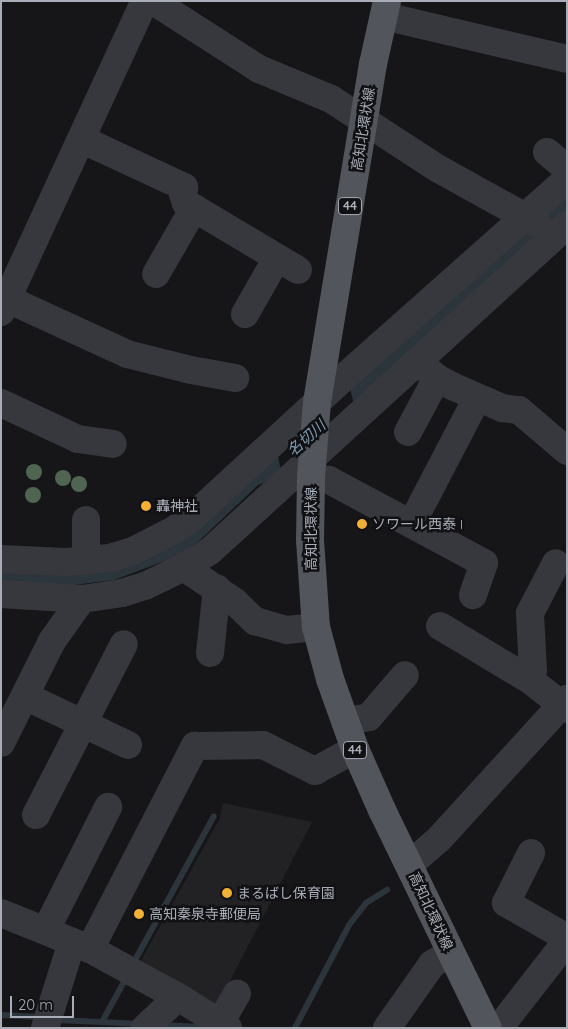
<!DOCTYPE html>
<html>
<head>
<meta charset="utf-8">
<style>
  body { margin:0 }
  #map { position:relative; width:568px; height:1029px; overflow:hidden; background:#161618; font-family:Quicksand,"Noto Sans JP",sans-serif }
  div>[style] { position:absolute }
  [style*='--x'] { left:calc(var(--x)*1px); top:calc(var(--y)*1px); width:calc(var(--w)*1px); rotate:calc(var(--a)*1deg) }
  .built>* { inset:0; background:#222225 }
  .water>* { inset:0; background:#2c353c }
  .pier>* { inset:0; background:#161618 }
  .stream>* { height:6px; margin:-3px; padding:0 3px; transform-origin:3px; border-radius:3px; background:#2c353c }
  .river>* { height:39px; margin:-19.5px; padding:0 19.5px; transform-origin:19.5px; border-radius:19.5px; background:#2c353c }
  .minor>* { height:28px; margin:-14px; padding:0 14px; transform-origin:14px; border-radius:14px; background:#37383d }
  .major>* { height:28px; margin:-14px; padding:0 14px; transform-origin:14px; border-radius:14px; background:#53555c }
  .trees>* { width:16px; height:16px; margin:-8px; border-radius:50%; background:#506452 }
  .dots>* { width:14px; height:14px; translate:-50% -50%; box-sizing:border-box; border:2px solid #111113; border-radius:50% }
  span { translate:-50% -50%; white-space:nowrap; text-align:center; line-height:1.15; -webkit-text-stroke:5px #111113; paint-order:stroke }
  .shield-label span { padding:1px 4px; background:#111113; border:1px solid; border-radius:4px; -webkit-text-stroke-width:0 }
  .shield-label { font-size:12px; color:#a8adb8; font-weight:700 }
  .street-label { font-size:14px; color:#a8adb8 }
  .poi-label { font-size:14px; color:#a8adb8 }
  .left { translate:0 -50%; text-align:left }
  .water-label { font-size:15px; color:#7f9bb3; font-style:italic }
  .frame { position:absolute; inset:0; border:2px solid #a8adb8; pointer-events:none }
  .scale { position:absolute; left:10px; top:996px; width:64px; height:22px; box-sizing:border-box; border:2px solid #a8adb8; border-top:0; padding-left:6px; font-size:15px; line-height:18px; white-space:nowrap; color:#a8adb8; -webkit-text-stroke:4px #111113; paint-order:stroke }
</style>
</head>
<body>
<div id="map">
  <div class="built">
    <i style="clip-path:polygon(223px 803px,312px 822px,215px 1010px,139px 964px,219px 820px)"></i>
  </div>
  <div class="water">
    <i style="clip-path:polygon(523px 232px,533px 240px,266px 482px,258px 485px,199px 541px,178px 556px,114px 580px,73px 585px,1px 582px,1px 571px,130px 564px)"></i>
  </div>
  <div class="pier">
    <i style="clip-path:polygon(349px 385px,354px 404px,281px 472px,277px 451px)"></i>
  </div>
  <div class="stream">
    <i style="--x:134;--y:962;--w:166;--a:-61.3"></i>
    <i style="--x:1;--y:1015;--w:38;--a:3"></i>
    <i style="--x:56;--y:1020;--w:46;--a:2.5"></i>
    <i style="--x:102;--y:1022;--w:50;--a:-61.4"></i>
    <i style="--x:102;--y:1022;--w:37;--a:3"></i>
    <i style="--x:160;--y:1025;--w:42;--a:2.7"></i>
    <i style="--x:295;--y:1028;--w:116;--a:-62.3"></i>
    <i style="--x:349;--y:925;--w:28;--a:-52"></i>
    <i style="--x:366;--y:903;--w:25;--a:-32"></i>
  </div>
  <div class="river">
    <i style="--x:489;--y:272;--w:104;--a:-41.5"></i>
  </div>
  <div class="minor">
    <i style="--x:153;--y:1;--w:126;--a:32.7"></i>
    <i style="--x:259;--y:69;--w:78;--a:22.6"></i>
    <i style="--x:331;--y:99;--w:126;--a:33.1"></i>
    <i style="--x:437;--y:168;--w:115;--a:29"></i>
    <i style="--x:384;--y:16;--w:188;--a:13.2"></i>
    <i style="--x:81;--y:139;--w:114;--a:25"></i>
    <i style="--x:184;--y:187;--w:4;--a:117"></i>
    <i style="--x:182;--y:191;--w:13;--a:72"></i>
    <i style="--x:186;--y:203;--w:9;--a:32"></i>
    <i style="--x:194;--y:208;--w:76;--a:119.9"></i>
    <i style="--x:547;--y:152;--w:26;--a:40"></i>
    <i style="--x:194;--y:208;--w:121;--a:30.8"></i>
    <i style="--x:1;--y:296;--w:139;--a:24.7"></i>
    <i style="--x:127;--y:354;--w:66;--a:14"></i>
    <i style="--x:191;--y:370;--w:45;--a:10.3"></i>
    <i style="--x:1;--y:312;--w:343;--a:-65.2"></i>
    <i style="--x:245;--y:314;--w:64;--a:-60.3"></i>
    <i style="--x:417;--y:361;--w:26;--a:40"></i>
    <i style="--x:437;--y:378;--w:17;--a:28"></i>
    <i style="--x:452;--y:386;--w:55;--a:23.7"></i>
    <i style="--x:502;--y:408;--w:17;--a:7"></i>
    <i style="--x:519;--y:410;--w:63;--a:40.5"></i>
    <i style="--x:1;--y:403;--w:85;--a:25.1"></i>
    <i style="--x:78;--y:439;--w:35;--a:8"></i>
    <i style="--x:408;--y:432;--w:61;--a:-61.8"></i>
    <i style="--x:311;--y:477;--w:18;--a:9"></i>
    <i style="--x:329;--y:480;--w:176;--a:28.2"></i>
    <i style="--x:484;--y:563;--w:34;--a:109"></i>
    <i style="--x:86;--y:520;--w:41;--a:90"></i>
    <i style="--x:412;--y:523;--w:141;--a:-62.5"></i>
    <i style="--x:1;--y:559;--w:65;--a:2.6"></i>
    <i style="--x:66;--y:562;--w:44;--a:-5.2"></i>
    <i style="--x:110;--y:558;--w:24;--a:-17"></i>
    <i style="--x:133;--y:551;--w:46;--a:-27.1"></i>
    <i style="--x:174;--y:530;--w:19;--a:-35"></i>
    <i style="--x:190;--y:519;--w:205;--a:-42.6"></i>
    <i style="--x:341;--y:380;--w:302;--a:-41.6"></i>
    <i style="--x:186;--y:566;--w:8;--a:50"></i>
    <i style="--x:191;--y:572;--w:53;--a:34.3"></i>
    <i style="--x:235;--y:602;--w:28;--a:44"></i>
    <i style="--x:255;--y:621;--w:33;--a:16"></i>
    <i style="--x:287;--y:630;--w:29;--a:-6"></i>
    <i style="--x:1;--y:594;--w:81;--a:3.5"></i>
    <i style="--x:440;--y:626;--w:105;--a:31"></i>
    <i style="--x:530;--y:680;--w:47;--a:38.1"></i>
    <i style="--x:210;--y:653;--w:65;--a:-83.9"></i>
    <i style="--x:530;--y:680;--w:9;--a:-72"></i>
    <i style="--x:533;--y:671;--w:58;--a:-93"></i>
    <i style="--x:530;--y:613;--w:56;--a:-62.5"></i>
    <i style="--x:25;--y:696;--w:114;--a:25.4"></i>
    <i style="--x:345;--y:721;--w:24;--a:-9"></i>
    <i style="--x:369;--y:717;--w:55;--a:-49.4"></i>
    <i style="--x:1;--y:743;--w:114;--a:-63.4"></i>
    <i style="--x:52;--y:641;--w:52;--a:-54.5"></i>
    <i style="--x:82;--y:599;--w:40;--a:-8.5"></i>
    <i style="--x:122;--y:593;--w:24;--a:-17"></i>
    <i style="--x:145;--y:586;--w:46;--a:-26"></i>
    <i style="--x:186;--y:566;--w:28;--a:-32"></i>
    <i style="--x:210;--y:551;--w:483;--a:-42.4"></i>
    <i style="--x:36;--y:815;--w:192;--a:-62.8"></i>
    <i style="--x:409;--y:865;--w:40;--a:-41"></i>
    <i style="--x:439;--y:839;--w:190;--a:-47.6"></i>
    <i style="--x:1;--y:913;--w:96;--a:22"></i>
    <i style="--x:90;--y:949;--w:100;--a:28.6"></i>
    <i style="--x:178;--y:997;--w:59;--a:31.8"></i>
    <i style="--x:46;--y:930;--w:138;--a:-63.2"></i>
    <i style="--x:90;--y:949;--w:229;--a:-62.7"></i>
    <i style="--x:195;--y:746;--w:68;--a:-0.8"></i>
    <i style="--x:263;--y:745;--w:58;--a:26.6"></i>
    <i style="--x:315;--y:771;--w:46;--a:-28.8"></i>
    <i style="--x:220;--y:1023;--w:34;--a:-60"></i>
    <i style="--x:45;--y:1028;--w:90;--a:-72.6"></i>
    <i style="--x:145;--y:1028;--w:45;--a:-43.2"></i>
    <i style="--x:387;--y:1028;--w:78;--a:-54.9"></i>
    <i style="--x:432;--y:964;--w:21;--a:-31"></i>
    <i style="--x:499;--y:1028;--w:103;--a:-52.1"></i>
    <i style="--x:562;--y:947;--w:11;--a:-80"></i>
    <i style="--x:564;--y:936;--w:67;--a:-150.4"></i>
    <i style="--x:506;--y:903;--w:56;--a:-63.4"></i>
  </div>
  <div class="major">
    <i style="--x:387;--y:1;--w:65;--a:102.5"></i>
    <i style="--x:373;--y:64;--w:343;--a:99.4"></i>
    <i style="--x:317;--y:402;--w:75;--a:94.6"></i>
    <i style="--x:311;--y:477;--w:63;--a:90.9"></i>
    <i style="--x:310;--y:540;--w:87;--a:86.1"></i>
    <i style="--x:316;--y:627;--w:54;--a:74.9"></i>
    <i style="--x:330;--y:679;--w:74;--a:70.3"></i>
    <i style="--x:355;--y:749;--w:67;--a:66.1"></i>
    <i style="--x:382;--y:810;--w:242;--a:64.1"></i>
  </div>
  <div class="trees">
    <i style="left:34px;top:472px"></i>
    <i style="left:63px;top:478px"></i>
    <i style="left:79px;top:484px"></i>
    <i style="left:33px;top:495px"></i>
  </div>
  <div class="dots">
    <i style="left:146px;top:506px;background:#f2b134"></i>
    <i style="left:362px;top:524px;background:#f2b134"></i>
    <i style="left:227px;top:893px;background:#f2b134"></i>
    <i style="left:139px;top:914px;background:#f2b134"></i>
  </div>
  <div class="shield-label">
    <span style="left:350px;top:206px">44</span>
    <span style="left:355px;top:750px">44</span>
  </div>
  <div class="street-label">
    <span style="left:363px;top:129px;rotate:-81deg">高知北環状線</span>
    <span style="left:311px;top:529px;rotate:-90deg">高知北環状線</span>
    <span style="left:431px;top:911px;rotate:65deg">高知北環状線</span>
  </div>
  <div class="poi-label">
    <span class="left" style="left:156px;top:506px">轟神社</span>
    <span class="left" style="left:372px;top:524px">ソワール西泰 I</span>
    <span class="left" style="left:237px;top:893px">まるばし保育園</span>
    <span class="left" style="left:149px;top:914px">高知秦泉寺郵便局</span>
  </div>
  <div class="water-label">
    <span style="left:306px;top:438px;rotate:-42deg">名切川</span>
  </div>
  <div class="frame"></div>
  <div class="scale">20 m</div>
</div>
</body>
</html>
